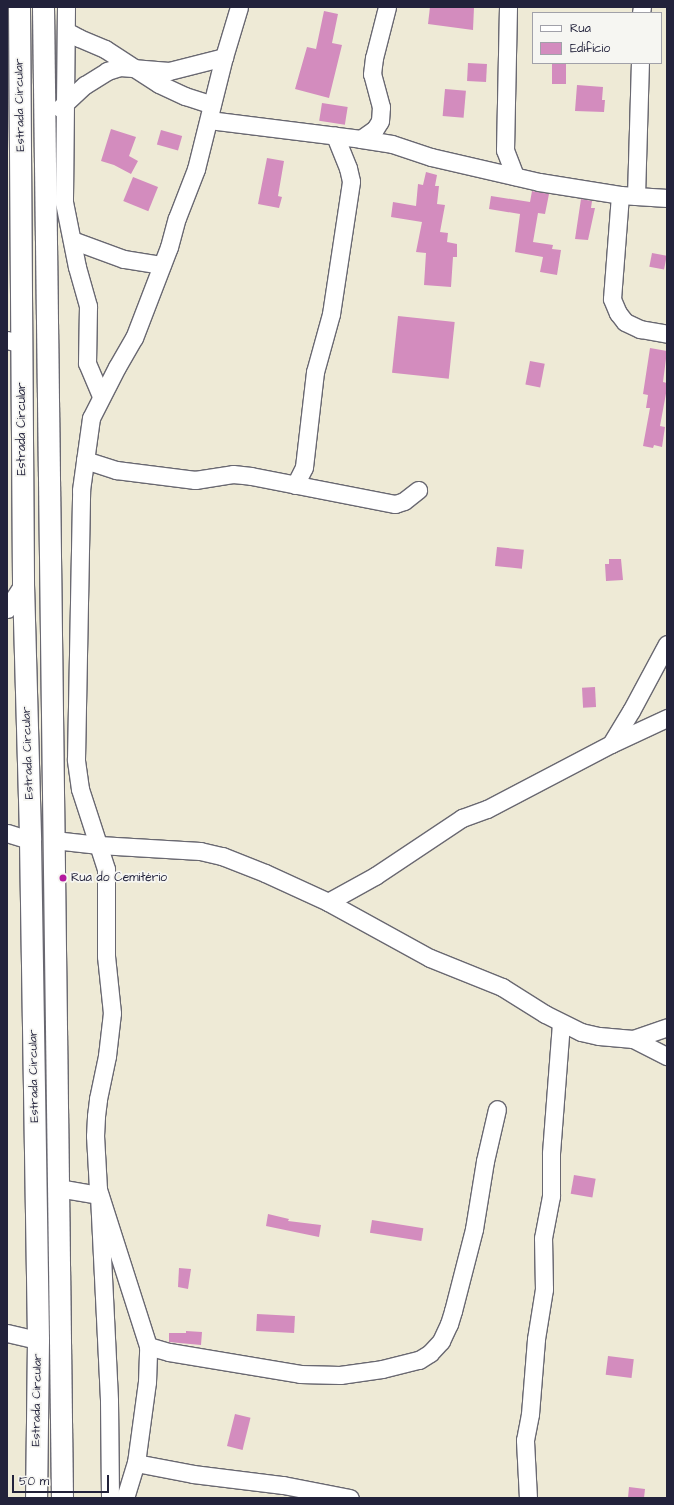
<!DOCTYPE html>
<html>
<head>
<meta charset="utf-8">
<style>
  body { margin:0 }
  #map { position:relative; width:674px; height:1505px; overflow:hidden; background:#eeead6; font-family:"Architects Daughter",sans-serif }
  div>[style] { position:absolute }
  [style*='--x'] { left:calc(var(--x)*1px); top:calc(var(--y)*1px); width:calc(var(--w)*1px); rotate:calc(var(--a)*1deg) }
  .building>* { inset:0; background:#d38cbe; transform-origin:0 0 }
  .roads { filter:drop-shadow(1px 0 #696871) drop-shadow(-1px 0 #696871) drop-shadow(0 1px #696871) drop-shadow(0 -1px #696871) }
  .minor>* { height:17px; margin:-8.5px; padding:0 8.5px; transform-origin:8.5px; border-radius:8.5px; background:#fff }
  .major>* { height:21px; margin:-10.5px; padding:0 10.5px; transform-origin:10.5px; border-radius:10.5px; background:#fff }
  .dots>* { width:11px; height:11px; translate:-50% -50%; box-sizing:border-box; border:2px solid #f6f6f2; border-radius:50% }
  span { translate:-50% -50%; white-space:nowrap; text-align:center; line-height:1.15; -webkit-text-stroke:3.5px #f6f6f2; paint-order:stroke }
  .street-label { font-size:12px; color:#22223b }
  .poi-label { font-size:12px; color:#22223b }
  .left { translate:0 -50%; text-align:left }
  .frame { position:absolute; inset:0; border:8px solid #22223b; pointer-events:none }
  .legend { position:absolute; left:532px; top:12px; width:130px; height:52px; box-sizing:border-box; background:#f6f6f2; border:1px solid #a1a1a9; margin:0; padding:5px 7px; list-style:none; font-size:12px; color:#22223b }
  .legend li { display:flex; align-items:center; gap:8px; height:20px }
  .legend b { width:20px; border:1px solid #a1a1a9 }
  .scale { position:absolute; left:12px; top:1475px; width:97px; height:18px; box-sizing:border-box; border:2px solid #22223b; border-top:0; padding-left:5px; font-size:12px; line-height:14px; white-space:nowrap; color:#22223b; -webkit-text-stroke:3px #f6f6f2; paint-order:stroke }
</style>
</head>
<body>
<div id="map">
  <div class="building">
    <i style="clip-path:polygon(430px 7px,474px 7px,473px 30px,428px 24px)"></i>
    <i style="clip-path:polygon(324px 11px,338px 14px,332px 43px,342px 45px,329px 98px,295px 89px,307px 47px,316px 49px)"></i>
    <i style="left:468px;top:63px;width:19px;height:18px;rotate:3deg"></i>
    <i style="left:552px;top:63px;width:14px;height:21px"></i>
    <i style="clip-path:polygon(577px 85px,603px 87px,602px 100px,605px 100px,604px 112px,575px 111px)"></i>
    <i style="left:445px;top:89px;width:21px;height:27px;rotate:5deg"></i>
    <i style="left:322px;top:103px;width:26px;height:18px;rotate:9deg"></i>
    <i style="clip-path:polygon(111px 129px,136px 137px,129px 156px,138px 161px,131px 174px,114px 165px,101px 161px)"></i>
    <i style="left:161px;top:130px;width:22px;height:15px;rotate:16deg"></i>
    <i style="clip-path:polygon(267px 158px,284px 161px,278px 196px,282px 197px,279px 208px,258px 204px)"></i>
    <i style="clip-path:polygon(426px 172px,437px 175px,435px 186px,439px 186px,437px 204px,445px 205px,440px 232px,448px 233px,447px 242px,457px 244px,457px 257px,453px 257px,451px 287px,424px 285px,426px 253px,416px 252px,422px 222px,391px 217px,393px 202px,416px 206px,418px 184px,423px 185px)"></i>
    <i style="left:133px;top:177px;width:27px;height:26px;rotate:22deg"></i>
    <i style="clip-path:polygon(532px 191px,549px 194px,545px 214px,538px 213px,533px 242px,553px 245px,552px 249px,561px 250px,557px 275px,540px 272px,543px 257px,515px 252px,520px 214px,489px 209px,491px 196px,530px 202px)"></i>
    <i style="clip-path:polygon(581px 199px,592px 201px,591px 208px,595px 208px,588px 240px,575px 239px)"></i>
    <i style="left:652px;top:253px;width:15px;height:14px;rotate:11deg"></i>
    <i style="left:398px;top:316px;width:57px;height:57px;rotate:6deg"></i>
    <i style="clip-path:polygon(650px 348px,667px 351px,663px 382px,667px 383px,667px 388px,660px 426px,665px 427px,662px 447px,654px 445px,653px 448px,643px 446px,650px 408px,646px 408px,648px 395px,643px 394px)"></i>
    <i style="left:530px;top:361px;width:15px;height:24px;rotate:11deg"></i>
    <i style="left:497px;top:547px;width:27px;height:19px;rotate:6deg"></i>
    <i style="clip-path:polygon(609px 559px,621px 559px,623px 580px,606px 581px,605px 564px,609px 564px)"></i>
    <i style="left:595px;top:687px;width:20px;height:13px;rotate:87deg"></i>
    <i style="left:574px;top:1175px;width:22px;height:19px;rotate:10deg"></i>
    <i style="clip-path:polygon(268px 1214px,289px 1219px,288px 1221px,321px 1225px,319px 1237px,266px 1226px)"></i>
    <i style="left:372px;top:1220px;width:52px;height:13px;rotate:9deg"></i>
    <i style="clip-path:polygon(179px 1268px,191px 1269px,188px 1289px,178px 1287px)"></i>
    <i style="left:257px;top:1314px;width:38px;height:17px;rotate:3deg"></i>
    <i style="clip-path:polygon(186px 1331px,202px 1332px,201px 1345px,169px 1342px,169px 1333px,186px 1333px)"></i>
    <i style="left:608px;top:1356px;width:26px;height:19px;rotate:7deg"></i>
    <i style="left:235px;top:1414px;width:16px;height:33px;rotate:14deg"></i>
    <i style="clip-path:polygon(629px 1487px,645px 1489px,644px 1498px,628px 1498px)"></i>
  </div>
  <div class="roads">
    <div class="minor">
      <i style="--x:66;--y:7;--w:195;--a:90.6"></i>
      <i style="--x:64;--y:202;--w:66;--a:78.7"></i>
      <i style="--x:77;--y:267;--w:41;--a:74.2"></i>
      <i style="--x:88;--y:306;--w:57;--a:91"></i>
      <i style="--x:87;--y:363;--w:36;--a:67"></i>
      <i style="--x:508;--y:7;--w:143;--a:91.2"></i>
      <i style="--x:505;--y:150;--w:28;--a:69"></i>
      <i style="--x:641;--y:13;--w:6;--a:-81"></i>
      <i style="--x:66;--y:31;--w:15;--a:28"></i>
      <i style="--x:79;--y:38;--w:28;--a:23"></i>
      <i style="--x:105;--y:49;--w:64;--a:32.9"></i>
      <i style="--x:159;--y:84;--w:29;--a:25"></i>
      <i style="--x:185;--y:96;--w:28;--a:18"></i>
      <i style="--x:60;--y:108;--w:34;--a:-43"></i>
      <i style="--x:85;--y:85;--w:26;--a:-32"></i>
      <i style="--x:107;--y:71;--w:14;--a:-17"></i>
      <i style="--x:120;--y:67;--w:49;--a:4.7"></i>
      <i style="--x:169;--y:71;--w:57;--a:-14.3"></i>
      <i style="--x:209;--y:120;--w:153;--a:7.1"></i>
      <i style="--x:361;--y:139;--w:31;--a:9"></i>
      <i style="--x:392;--y:144;--w:41;--a:18.4"></i>
      <i style="--x:431;--y:157;--w:111;--a:13"></i>
      <i style="--x:539;--y:182;--w:82;--a:9.1"></i>
      <i style="--x:620;--y:195;--w:47;--a:3.7"></i>
      <i style="--x:361;--y:139;--w:17;--a:-36"></i>
      <i style="--x:375;--y:129;--w:9;--a:-58"></i>
      <i style="--x:380;--y:121;--w:14;--a:-86"></i>
      <i style="--x:381;--y:107;--w:34;--a:-105"></i>
      <i style="--x:372;--y:74;--w:16;--a:-83"></i>
      <i style="--x:374;--y:58;--w:53;--a:-75.7"></i>
      <i style="--x:620;--y:195;--w:104;--a:94.4"></i>
      <i style="--x:612;--y:299;--w:15;--a:67"></i>
      <i style="--x:618;--y:313;--w:11;--a:52"></i>
      <i style="--x:625;--y:322;--w:17;--a:25"></i>
      <i style="--x:640;--y:329;--w:27;--a:10"></i>
      <i style="--x:636;--y:196;--w:133;--a:-88.3"></i>
      <i style="--x:72;--y:240;--w:55;--a:20.1"></i>
      <i style="--x:124;--y:259;--w:38;--a:9"></i>
      <i style="--x:7;--y:340;--w:16;--a:15"></i>
      <i style="--x:85;--y:460;--w:33;--a:18"></i>
      <i style="--x:116;--y:470;--w:80;--a:7.2"></i>
      <i style="--x:195;--y:480;--w:38;--a:-9"></i>
      <i style="--x:233;--y:474;--w:18;--a:6"></i>
      <i style="--x:251;--y:476;--w:147;--a:11"></i>
      <i style="--x:395;--y:504;--w:9;--a:-18"></i>
      <i style="--x:404;--y:501;--w:18;--a:-38"></i>
      <i style="--x:295;--y:485;--w:20;--a:-63"></i>
      <i style="--x:304;--y:467;--w:96;--a:-83.4"></i>
      <i style="--x:315;--y:372;--w:60;--a:-74.6"></i>
      <i style="--x:331;--y:314;--w:134;--a:-81.4"></i>
      <i style="--x:351;--y:181;--w:13;--a:-103"></i>
      <i style="--x:348;--y:168;--w:35;--a:-112"></i>
      <i style="--x:7;--y:609;--w:30;--a:-57"></i>
      <i style="--x:611;--y:744;--w:39;--a:-59"></i>
      <i style="--x:631;--y:711;--w:76;--a:-61.8"></i>
      <i style="--x:7;--y:833;--w:24;--a:17"></i>
      <i style="--x:54;--y:840;--w:45;--a:6.3"></i>
      <i style="--x:99;--y:845;--w:101;--a:3.4"></i>
      <i style="--x:200;--y:851;--w:23;--a:13"></i>
      <i style="--x:222;--y:856;--w:46;--a:21.6"></i>
      <i style="--x:265;--y:873;--w:69;--a:24.7"></i>
      <i style="--x:328;--y:902;--w:116;--a:28.8"></i>
      <i style="--x:430;--y:958;--w:78;--a:21.9"></i>
      <i style="--x:502;--y:987;--w:51;--a:32.1"></i>
      <i style="--x:545;--y:1014;--w:40;--a:26.6"></i>
      <i style="--x:581;--y:1032;--w:18;--a:13"></i>
      <i style="--x:599;--y:1036;--w:34;--a:5"></i>
      <i style="--x:633;--y:1039;--w:36;--a:-19"></i>
      <i style="--x:328;--y:902;--w:54;--a:-29"></i>
      <i style="--x:375;--y:876;--w:105;--a:-33.7"></i>
      <i style="--x:462;--y:818;--w:27;--a:-20"></i>
      <i style="--x:487;--y:809;--w:140;--a:-27.7"></i>
      <i style="--x:611;--y:744;--w:62;--a:-24.9"></i>
      <i style="--x:633;--y:1039;--w:38;--a:27"></i>
      <i style="--x:58;--y:1188;--w:42;--a:9.7"></i>
      <i style="--x:99;--y:1195;--w:206;--a:87.2"></i>
      <i style="--x:109;--y:1401;--w:97;--a:89.4"></i>
      <i style="--x:7;--y:1333;--w:32;--a:13"></i>
      <i style="--x:148;--y:1346;--w:22;--a:16"></i>
      <i style="--x:169;--y:1352;--w:133;--a:9.5"></i>
      <i style="--x:300;--y:1374;--w:40;--a:1.4"></i>
      <i style="--x:340;--y:1375;--w:42;--a:-8.1"></i>
      <i style="--x:382;--y:1369;--w:38;--a:-14"></i>
      <i style="--x:419;--y:1360;--w:13;--a:-32"></i>
      <i style="--x:430;--y:1353;--w:16;--a:-47"></i>
      <i style="--x:441;--y:1341;--w:19;--a:-65"></i>
      <i style="--x:449;--y:1324;--w:14;--a:-73"></i>
      <i style="--x:453;--y:1311;--w:85;--a:-75.6"></i>
      <i style="--x:474;--y:1229;--w:69;--a:-80.8"></i>
      <i style="--x:485;--y:1161;--w:53;--a:-77"></i>
      <i style="--x:136;--y:1463;--w:58;--a:10.9"></i>
      <i style="--x:193;--y:1474;--w:91;--a:7"></i>
      <i style="--x:283;--y:1485;--w:68;--a:11"></i>
      <i style="--x:125;--y:1498;--w:37;--a:-73"></i>
      <i style="--x:136;--y:1463;--w:82;--a:-82.3"></i>
      <i style="--x:147;--y:1382;--w:36;--a:-88"></i>
      <i style="--x:148;--y:1346;--w:165;--a:-107.7"></i>
      <i style="--x:98;--y:1189;--w:53;--a:-93.2"></i>
      <i style="--x:95;--y:1136;--w:20;--a:-87"></i>
      <i style="--x:96;--y:1116;--w:17;--a:-83"></i>
      <i style="--x:98;--y:1099;--w:44;--a:-78.2"></i>
      <i style="--x:107;--y:1056;--w:43;--a:-83.4"></i>
      <i style="--x:112;--y:1013;--w:57;--a:-96"></i>
      <i style="--x:106;--y:956;--w:87;--a:-90"></i>
      <i style="--x:106;--y:869;--w:84;--a:-108"></i>
      <i style="--x:80;--y:789;--w:30;--a:-98"></i>
      <i style="--x:76;--y:759;--w:269;--a:-88.9"></i>
      <i style="--x:81;--y:490;--w:73;--a:-82.1"></i>
      <i style="--x:91;--y:418;--w:57;--a:-63"></i>
      <i style="--x:117;--y:367;--w:34;--a:-60"></i>
      <i style="--x:134;--y:338;--w:97;--a:-69"></i>
      <i style="--x:169;--y:247;--w:30;--a:-75"></i>
      <i style="--x:177;--y:218;--w:53;--a:-68.8"></i>
      <i style="--x:196;--y:169;--w:115;--a:-76"></i>
      <i style="--x:224;--y:57;--w:52;--a:-73.3"></i>
      <i style="--x:528;--y:1498;--w:58;--a:-93"></i>
      <i style="--x:525;--y:1440;--w:26;--a:-79"></i>
      <i style="--x:530;--y:1414;--w:75;--a:-85.4"></i>
      <i style="--x:536;--y:1339;--w:51;--a:-80.9"></i>
      <i style="--x:544;--y:1289;--w:51;--a:-91.1"></i>
      <i style="--x:543;--y:1238;--w:43;--a:-79.2"></i>
      <i style="--x:551;--y:1196;--w:43;--a:-90"></i>
      <i style="--x:551;--y:1153;--w:130;--a:-85.6"></i>
    </div>
    <div class="major">
      <i style="--x:19;--y:7;--w:577;--a:89.6"></i>
      <i style="--x:23;--y:584;--w:256;--a:88.4"></i>
      <i style="--x:30;--y:840;--w:500;--a:89.08"></i>
      <i style="--x:38;--y:1340;--w:158;--a:90.7"></i>
      <i style="--x:43;--y:7;--w:1491;--a:89.27"></i>
    </div>
  </div>
  <div class="dots">
    <i style="left:63px;top:878px;background:#b5179e"></i>
  </div>
  <div class="street-label">
    <span style="left:20px;top:105px;rotate:-91deg">Estrada Circular</span>
    <span style="left:22px;top:429px;rotate:-90deg">Estrada Circular</span>
    <span style="left:28px;top:753px;rotate:-92deg">Estrada Circular</span>
    <span style="left:34px;top:1076px;rotate:-91deg">Estrada Circular</span>
    <span style="left:37px;top:1400px;rotate:-89deg">Estrada Circular</span>
  </div>
  <div class="poi-label">
    <span class="left" style="left:71px;top:878px">Rua do Cemitério</span>
  </div>
  <div class="frame"></div>
  <ul class="legend">
  <li><b style="height:5px;background:#fff"></b>Rua</li>
  <li><b style="height:11px;background:#d38cbe"></b>Edifício</li>
  </ul>
  <div class="scale">50 m</div>
</div>
</body>
</html>
